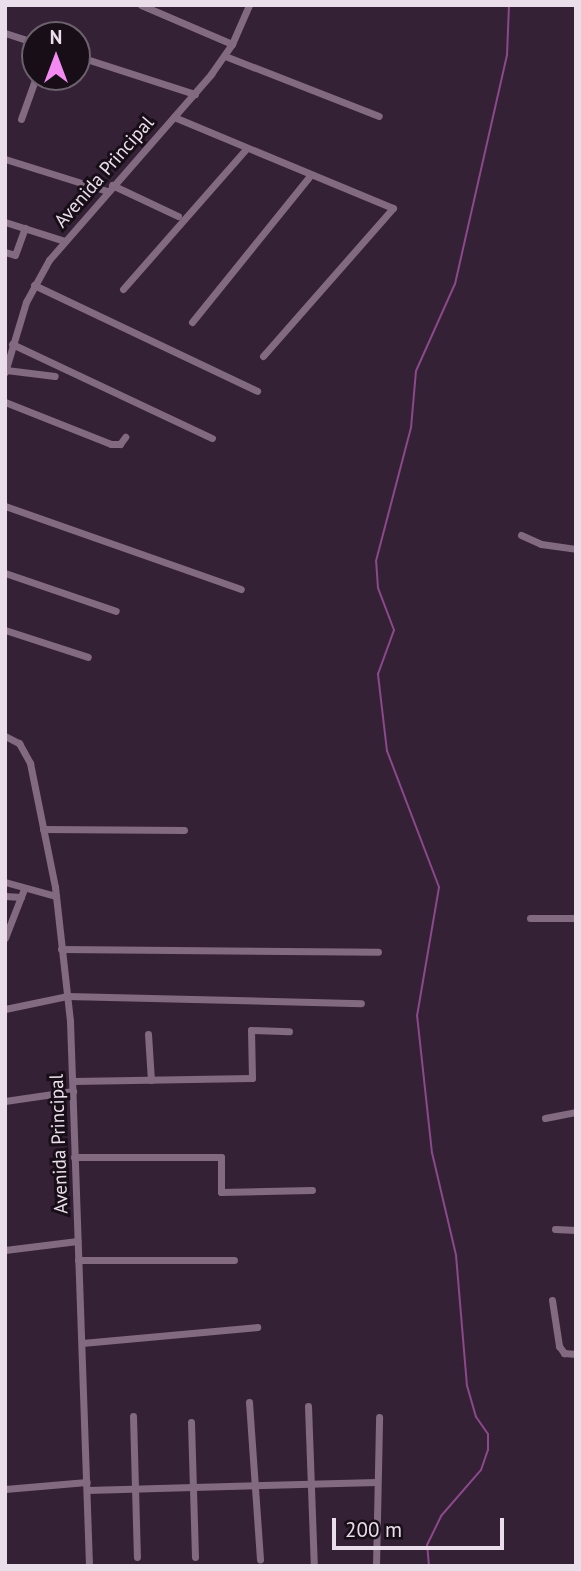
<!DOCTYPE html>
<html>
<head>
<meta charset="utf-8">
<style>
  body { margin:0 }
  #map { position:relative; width:581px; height:1571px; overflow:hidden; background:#352135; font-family:"PT Sans",sans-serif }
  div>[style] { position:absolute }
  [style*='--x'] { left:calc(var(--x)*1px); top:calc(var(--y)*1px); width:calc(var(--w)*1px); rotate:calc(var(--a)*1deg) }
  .stream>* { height:2px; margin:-1px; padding:0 1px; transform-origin:1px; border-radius:1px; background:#8b488b }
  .minor>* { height:7px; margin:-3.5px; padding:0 3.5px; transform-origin:3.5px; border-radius:3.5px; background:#826a81 }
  span { translate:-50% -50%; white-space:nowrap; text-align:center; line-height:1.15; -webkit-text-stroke:6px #170e17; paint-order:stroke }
  .street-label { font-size:19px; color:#ebdeeb }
  .frame { position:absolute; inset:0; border:7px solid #ebdeeb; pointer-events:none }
  .north { position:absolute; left:21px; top:21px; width:70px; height:70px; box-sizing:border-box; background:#170e17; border:2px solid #6c616c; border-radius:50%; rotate:0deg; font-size:19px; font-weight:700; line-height:28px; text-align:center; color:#ebdeeb }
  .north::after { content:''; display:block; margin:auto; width:24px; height:32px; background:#f38af2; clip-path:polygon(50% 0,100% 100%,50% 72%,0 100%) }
  .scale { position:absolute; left:332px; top:1518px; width:172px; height:32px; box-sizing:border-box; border:4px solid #ebdeeb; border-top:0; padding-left:9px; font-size:21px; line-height:24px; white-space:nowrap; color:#ebdeeb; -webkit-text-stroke:5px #170e17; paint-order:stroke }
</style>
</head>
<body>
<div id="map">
  <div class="stream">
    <i style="--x:429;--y:1566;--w:21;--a:-95"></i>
    <i style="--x:427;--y:1545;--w:32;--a:-64"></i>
    <i style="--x:441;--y:1516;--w:61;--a:-49"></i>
    <i style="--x:481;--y:1470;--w:21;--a:-71"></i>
    <i style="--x:488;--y:1450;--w:16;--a:-90"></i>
    <i style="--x:488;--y:1434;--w:21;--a:-125"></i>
    <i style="--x:476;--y:1417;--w:32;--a:-106"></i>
    <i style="--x:467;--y:1386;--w:131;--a:-94.8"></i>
    <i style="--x:456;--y:1255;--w:105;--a:-103.2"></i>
    <i style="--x:432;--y:1153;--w:138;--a:-96.2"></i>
    <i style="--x:417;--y:1016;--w:131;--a:-80.3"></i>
    <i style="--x:439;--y:887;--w:146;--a:-110.9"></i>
    <i style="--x:387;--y:751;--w:78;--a:-96.7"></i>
    <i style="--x:378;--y:674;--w:47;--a:-70"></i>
    <i style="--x:394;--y:630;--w:45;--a:-110.9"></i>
    <i style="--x:378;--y:588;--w:27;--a:-94"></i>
    <i style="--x:376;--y:561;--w:138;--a:-75.3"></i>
    <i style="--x:411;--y:428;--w:57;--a:-85"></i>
    <i style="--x:416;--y:371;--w:95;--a:-65.9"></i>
    <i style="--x:455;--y:284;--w:235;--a:-77.2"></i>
    <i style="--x:507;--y:55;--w:50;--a:-87.7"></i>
  </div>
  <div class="minor">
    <i style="--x:141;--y:5;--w:99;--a:23.2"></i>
    <i style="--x:5;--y:33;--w:32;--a:18"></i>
    <i style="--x:77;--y:56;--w:124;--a:17.9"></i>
    <i style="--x:225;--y:56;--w:165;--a:21.3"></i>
    <i style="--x:174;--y:117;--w:237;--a:22.6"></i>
    <i style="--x:393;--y:208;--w:197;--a:131.3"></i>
    <i style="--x:21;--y:119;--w:45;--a:-70.3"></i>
    <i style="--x:5;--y:159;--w:107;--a:17.4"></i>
    <i style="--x:112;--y:185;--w:73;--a:25.2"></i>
    <i style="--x:5;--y:222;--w:63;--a:17.6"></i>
    <i style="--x:5;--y:252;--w:10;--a:17"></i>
    <i style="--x:15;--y:255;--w:29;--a:-70"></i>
    <i style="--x:34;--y:285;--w:247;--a:25.4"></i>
    <i style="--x:123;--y:289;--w:186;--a:-48.7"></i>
    <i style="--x:192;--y:322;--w:186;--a:-51.1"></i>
    <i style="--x:12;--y:344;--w:221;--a:25.2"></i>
    <i style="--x:6;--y:370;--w:49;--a:7"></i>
    <i style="--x:5;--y:372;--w:73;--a:-73.3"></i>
    <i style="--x:26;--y:302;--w:48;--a:-61.3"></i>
    <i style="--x:49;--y:260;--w:247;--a:-48.9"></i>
    <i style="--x:211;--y:74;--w:37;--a:-55"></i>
    <i style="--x:232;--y:44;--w:43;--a:-66.4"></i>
    <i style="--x:5;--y:402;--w:114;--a:21.6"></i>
    <i style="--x:111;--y:444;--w:9;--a:0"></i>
    <i style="--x:120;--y:444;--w:9;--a:-54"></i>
    <i style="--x:5;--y:506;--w:250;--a:19.4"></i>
    <i style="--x:521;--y:535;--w:22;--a:24"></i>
    <i style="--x:541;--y:544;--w:35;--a:8"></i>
    <i style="--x:5;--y:573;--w:117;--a:18.9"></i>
    <i style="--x:5;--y:630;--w:87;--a:18"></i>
    <i style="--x:5;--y:736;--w:16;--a:27"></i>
    <i style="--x:19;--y:743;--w:23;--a:61"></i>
    <i style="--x:30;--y:763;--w:126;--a:78.6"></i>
    <i style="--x:55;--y:887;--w:135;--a:83.6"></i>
    <i style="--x:70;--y:1021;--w:545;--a:88"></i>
    <i style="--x:43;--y:829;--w:141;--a:0.4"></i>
    <i style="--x:5;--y:882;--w:53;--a:15.4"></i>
    <i style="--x:5;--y:896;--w:16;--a:4"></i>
    <i style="--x:530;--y:918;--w:46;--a:0"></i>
    <i style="--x:5;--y:938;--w:53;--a:-68.8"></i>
    <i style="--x:61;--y:949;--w:317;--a:0.5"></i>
    <i style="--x:5;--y:1009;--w:63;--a:-11.8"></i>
    <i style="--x:67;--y:996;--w:294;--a:1.4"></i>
    <i style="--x:148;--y:1034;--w:46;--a:86.3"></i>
    <i style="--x:73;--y:1081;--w:179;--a:-1"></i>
    <i style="--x:252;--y:1078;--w:48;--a:-91.2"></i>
    <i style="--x:251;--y:1030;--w:38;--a:2"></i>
    <i style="--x:5;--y:1101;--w:69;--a:-8.4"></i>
    <i style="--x:545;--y:1118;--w:32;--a:-11"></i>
    <i style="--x:74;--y:1157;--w:147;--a:0"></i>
    <i style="--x:221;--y:1157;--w:35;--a:90"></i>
    <i style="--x:221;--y:1192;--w:91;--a:-1.3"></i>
    <i style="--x:555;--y:1229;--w:21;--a:3"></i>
    <i style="--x:5;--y:1250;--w:73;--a:-7.1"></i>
    <i style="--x:78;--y:1260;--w:156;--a:0"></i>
    <i style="--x:552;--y:1300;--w:47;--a:81.3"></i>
    <i style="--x:559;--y:1346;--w:9;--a:54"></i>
    <i style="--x:564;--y:1353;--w:12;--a:5"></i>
    <i style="--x:82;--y:1343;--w:176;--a:-5.2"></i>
    <i style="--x:249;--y:1402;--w:158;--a:86"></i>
    <i style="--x:308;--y:1406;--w:160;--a:87.9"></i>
    <i style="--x:133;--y:1416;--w:141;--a:88.4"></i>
    <i style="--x:191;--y:1422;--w:135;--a:88.3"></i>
    <i style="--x:5;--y:1489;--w:82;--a:-4.9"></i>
    <i style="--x:87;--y:1490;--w:289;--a:-1.6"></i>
    <i style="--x:376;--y:1566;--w:149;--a:-88.8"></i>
  </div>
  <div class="street-label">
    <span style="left:104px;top:172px;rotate:-49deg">Avenida Principal</span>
    <span style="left:59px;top:1144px;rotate:-92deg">Avenida Principal</span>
  </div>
  <div class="frame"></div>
  <div class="north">N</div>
  <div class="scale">200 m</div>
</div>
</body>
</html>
